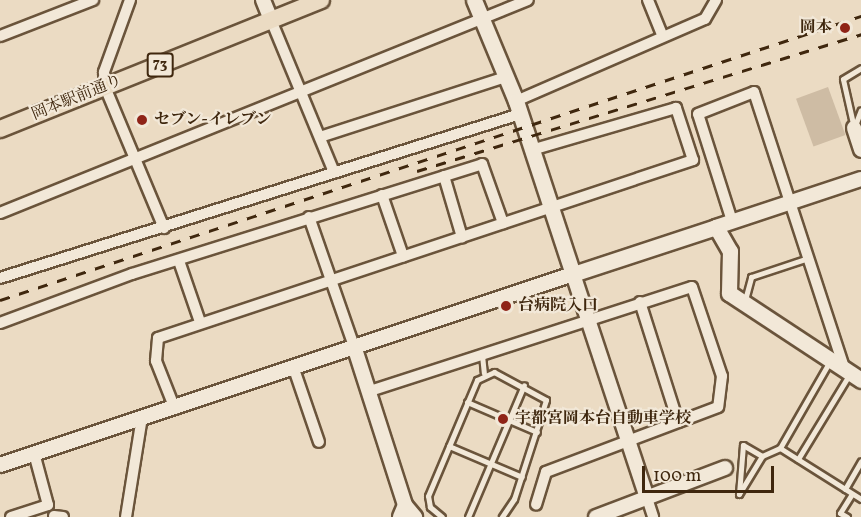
<!DOCTYPE html>
<html>
<head>
<meta charset="utf-8">
<style>
  body { margin:0 }
  #map { position:relative; width:861px; height:517px; overflow:hidden; background:#ebdbc3; font-family:Vollkorn,"Noto Serif JP",serif }
  div>[style] { position:absolute }
  [style*='--x'] { left:calc(var(--x)*1px); top:calc(var(--y)*1px); width:calc(var(--w)*1px); rotate:calc(var(--a)*1deg) }
  .green>* { inset:0; background:#cebca4; transform-origin:0 0 }
  .roads { filter:drop-shadow(2px 0 #6a543b) drop-shadow(-2px 0 #6a543b) drop-shadow(0 2px #6a543b) drop-shadow(0 -2px #6a543b) }
  .service>* { height:5px; margin:-2.5px; padding:0 2.5px; transform-origin:2.5px; border-radius:2.5px; background:#f2e8d8 }
  .minor>* { height:10px; margin:-5px; padding:0 5px; transform-origin:5px; border-radius:5px; background:#f2e8d8 }
  .tertiary>* { height:14px; margin:-7px; padding:0 7px; transform-origin:7px; border-radius:7px; background:#f2e8d8 }
  .secondary>* { height:15px; margin:-7.5px; padding:0 7.5px; transform-origin:7.5px; border-radius:7.5px; background:#f2e8d8 }
  .primary>* { height:16px; margin:-8px; padding:0 8px; transform-origin:8px; border-radius:8px; background:#ebdbc3 }
  .rail>* { height:3px; margin-top:-1.5px; transform-origin:0; background:repeating-linear-gradient(90deg,#3f270e 0 10px,transparent 0 20px) }
  .dots>* { width:16px; height:16px; translate:-50% -50%; box-sizing:border-box; border:3px solid #f2e8d8; border-radius:50% }
  span { translate:-50% -50%; white-space:nowrap; text-align:center; line-height:1.15; -webkit-text-stroke:4.5px #f2e8d8; paint-order:stroke }
  .shield-label span { padding:2px 4px; background:#f2e8d8; border:2px solid; border-radius:4px; -webkit-text-stroke-width:0 }
  .shield-label { font-size:15px; color:#3f270e; font-weight:700 }
  .poi-label { font-size:16px; color:#3f270e; font-weight:700 }
  .right { translate:-100% -50%; text-align:right }
  .left { translate:0 -50%; text-align:left }
  .street-label { font-size:16px; color:#3f270e }
  .scale { position:absolute; left:642px; top:466px; width:132px; height:27px; box-sizing:border-box; border:3px solid #3f270e; border-top:0; padding-left:8px; font-size:18px; line-height:21px; white-space:nowrap; color:#3f270e; -webkit-text-stroke:4px #f2e8d8; paint-order:stroke }
</style>
</head>
<body>
<div id="map">
  <div class="green">
    <i style="left:828px;top:87px;width:51px;height:34px;rotate:70deg"></i>
  </div>
  <div class="roads">
    <div class="service">
      <i style="--x:854;--y:128;--w:50;--a:-102.7"></i>
      <i style="--x:843;--y:79;--w:21;--a:-31"></i>
      <i style="--x:854;--y:128;--w:19;--a:-69"></i>
      <i style="--x:745;--y:300;--w:24;--a:-75"></i>
      <i style="--x:751;--y:277;--w:60;--a:-18.4"></i>
      <i style="--x:482;--y:355;--w:18;--a:84"></i>
      <i style="--x:467;--y:402;--w:76;--a:23.2"></i>
      <i style="--x:449;--y:446;--w:79;--a:23"></i>
      <i style="--x:780;--y:448;--w:100;--a:-60.1"></i>
      <i style="--x:762;--y:456;--w:22;--a:-150"></i>
      <i style="--x:743;--y:445;--w:49;--a:94.7"></i>
      <i style="--x:739;--y:494;--w:44;--a:-58.8"></i>
      <i style="--x:762;--y:456;--w:20;--a:-24"></i>
      <i style="--x:780;--y:448;--w:96;--a:32.2"></i>
      <i style="--x:798;--y:459;--w:98;--a:-58.7"></i>
      <i style="--x:845;--y:489;--w:32;--a:-60"></i>
      <i style="--x:442;--y:517;--w:16;--a:-140"></i>
      <i style="--x:430;--y:507;--w:11;--a:-100"></i>
      <i style="--x:428;--y:496;--w:126;--a:-67.1"></i>
      <i style="--x:477;--y:380;--w:19;--a:-25"></i>
      <i style="--x:494;--y:372;--w:59;--a:28.3"></i>
      <i style="--x:546;--y:400;--w:104;--a:107.9"></i>
      <i style="--x:514;--y:499;--w:22;--a:124"></i>
      <i style="--x:468;--y:517;--w:143;--a:-67"></i>
      <i style="--x:847;--y:517;--w:8;--a:-150"></i>
      <i style="--x:840;--y:513;--w:22;--a:-58"></i>
    </div>
    <div class="minor">
      <i style="--x:130;--y:0;--w:77;--a:109.9"></i>
      <i style="--x:104;--y:72;--w:15;--a:86"></i>
      <i style="--x:105;--y:87;--w:153;--a:67.3"></i>
      <i style="--x:648;--y:0;--w:38;--a:68"></i>
      <i style="--x:271;--y:20;--w:165;--a:67.5"></i>
      <i style="--x:0;--y:36;--w:100;--a:-21.2"></i>
      <i style="--x:516;--y:101;--w:206;--a:-23.5"></i>
      <i style="--x:705;--y:19;--w:22;--a:-60"></i>
      <i style="--x:320;--y:137;--w:195;--a:-17.9"></i>
      <i style="--x:444;--y:176;--w:64;--a:73.6"></i>
      <i style="--x:382;--y:195;--w:65;--a:71"></i>
      <i style="--x:0;--y:213;--w:569;--a:-21.97"></i>
      <i style="--x:309;--y:217;--w:137;--a:70.8"></i>
      <i style="--x:732;--y:221;--w:112;--a:-107.6"></i>
      <i style="--x:698;--y:114;--w:60;--a:-21.4"></i>
      <i style="--x:754;--y:92;--w:293;--a:71.9"></i>
      <i style="--x:179;--y:261;--w:65;--a:71"></i>
      <i style="--x:0;--y:278;--w:545;--a:-17.5"></i>
      <i style="--x:640;--y:302;--w:126;--a:72.4"></i>
      <i style="--x:0;--y:323;--w:141;--a:-20.4"></i>
      <i style="--x:132;--y:274;--w:367;--a:-17.4"></i>
      <i style="--x:482;--y:164;--w:63;--a:70.4"></i>
      <i style="--x:294;--y:369;--w:77;--a:71.1"></i>
      <i style="--x:370;--y:391;--w:338;--a:-17.9"></i>
      <i style="--x:692;--y:287;--w:94;--a:71.4"></i>
      <i style="--x:722;--y:376;--w:31;--a:97"></i>
      <i style="--x:718;--y:407;--w:184;--a:159.3"></i>
      <i style="--x:546;--y:472;--w:34;--a:107"></i>
      <i style="--x:175;--y:409;--w:52;--a:-111.6"></i>
      <i style="--x:156;--y:361;--w:23;--a:-85"></i>
      <i style="--x:158;--y:338;--w:564;--a:-18.4"></i>
      <i style="--x:693;--y:160;--w:55;--a:-108.1"></i>
      <i style="--x:676;--y:108;--w:151;--a:163.8"></i>
      <i style="--x:647;--y:498;--w:20;--a:72"></i>
      <i style="--x:54;--y:516;--w:9;--a:6"></i>
      <i style="--x:11;--y:517;--w:39;--a:-18"></i>
      <i style="--x:48;--y:505;--w:54;--a:-105.1"></i>
      <i style="--x:126;--y:517;--w:101;--a:-80.9"></i>
    </div>
    <div class="tertiary">
      <i style="--x:263;--y:0;--w:22;--a:68"></i>
      <i style="--x:854;--y:128;--w:23;--a:72"></i>
      <i style="--x:716;--y:227;--w:153;--a:-18.3"></i>
      <i style="--x:354;--y:346;--w:167;--a:72.2"></i>
      <i style="--x:405;--y:505;--w:13;--a:113"></i>
      <i style="--x:0;--y:465;--w:604;--a:-18.43"></i>
      <i style="--x:573;--y:274;--w:236;--a:71.7"></i>
      <i style="--x:405;--y:505;--w:16;--a:50"></i>
      <i style="--x:596;--y:517;--w:138;--a:-20.8"></i>
    </div>
    <div class="secondary">
      <i style="--x:474;--y:0;--w:109;--a:67.4"></i>
      <i style="--x:516;--y:101;--w:182;--a:71.8"></i>
      <i style="--x:573;--y:274;--w:151;--a:-18.2"></i>
      <i style="--x:716;--y:227;--w:28;--a:60"></i>
      <i style="--x:730;--y:251;--w:42;--a:91.4"></i>
      <i style="--x:729;--y:293;--w:158;--a:33.4"></i>
    </div>
    <div class="primary">
      <i style="--x:0;--y:129;--w:346;--a:-21.9"></i>
    </div>
  </div>
  <div class="rail">
    <i style="--x:417;--y:171;--w:465;--a:-17.1"></i>
    <i style="--x:0;--y:300;--w:907;--a:-18.26"></i>
  </div>
  <div class="dots">
    <i style="left:845px;top:28px;background:#8f2418"></i>
    <i style="left:142px;top:120px;background:#8f2418"></i>
    <i style="left:506px;top:306px;background:#8f2418"></i>
    <i style="left:503px;top:419px;background:#8f2418"></i>
  </div>
  <div class="shield-label">
    <span style="left:160px;top:65px">73</span>
  </div>
  <div class="poi-label">
    <span class="right" style="left:832px;top:28px">岡本</span>
    <span class="left" style="left:154px;top:120px">セブン-イレブン</span>
    <span class="left" style="left:518px;top:306px">台病院入口</span>
    <span class="left" style="left:515px;top:419px">宇都宮岡本台自動車学校</span>
  </div>
  <div class="street-label">
    <span style="left:77px;top:98px;rotate:-22deg">岡本駅前通り</span>
  </div>
  <div class="scale">100 m</div>
</div>
</body>
</html>
